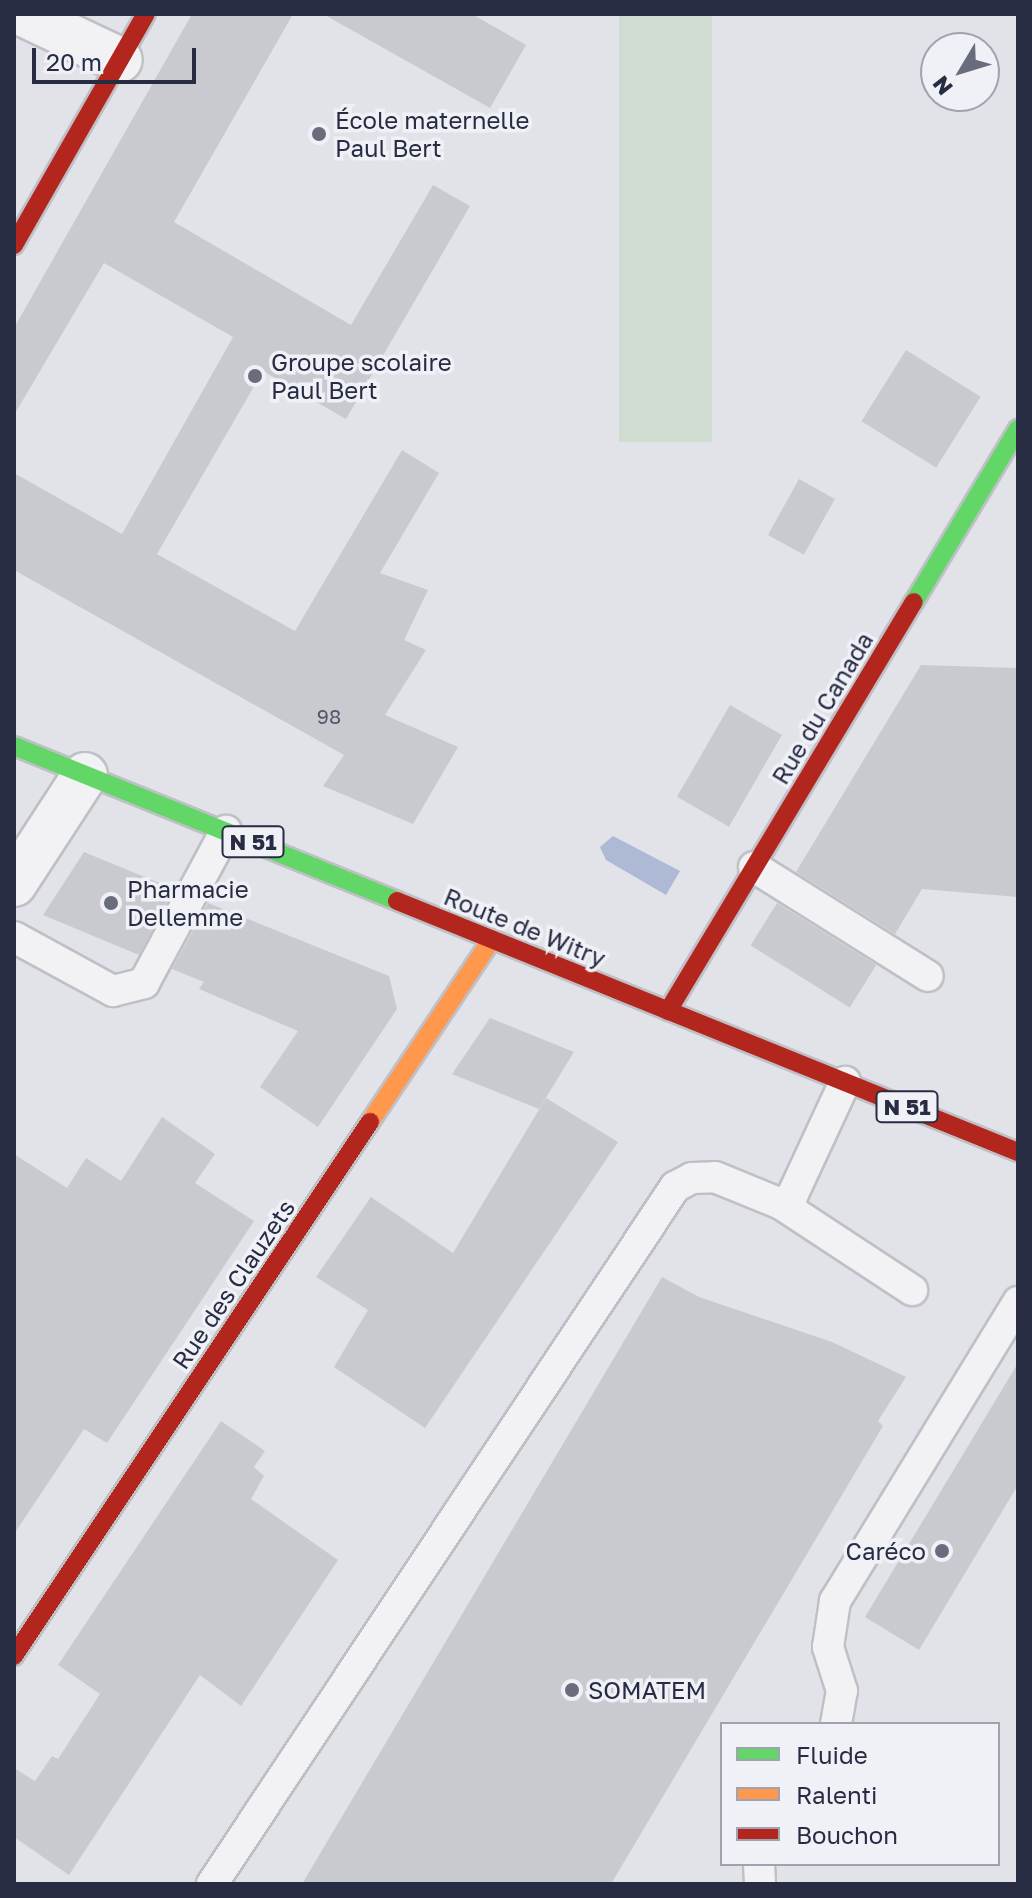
<!DOCTYPE html>
<html>
<head>
<meta charset="utf-8">
<style>
  body { margin:0 }
  #map { position:relative; width:1032px; height:1898px; overflow:hidden; background:#e2e3e8; font-family:"Golos Text",sans-serif }
  div>[style] { position:absolute }
  [style*='--x'] { left:calc(var(--x)*1px); top:calc(var(--y)*1px); width:calc(var(--w)*1px); rotate:calc(var(--a)*1deg) }
  .green>* { inset:0; background:#d0dbd2; transform-origin:0 0 }
  .water>* { inset:0; background:#aebad5 }
  .building>* { inset:0; background:#c9cad0; transform-origin:0 0 }
  .roads { filter:drop-shadow(2px 0 #bfc0c6) drop-shadow(-2px 0 #bfc0c6) drop-shadow(0 2px #bfc0c6) drop-shadow(0 -2px #bfc0c6) }
  .lane>* { height:30px; margin:-15px; padding:0 15px; transform-origin:15px; border-radius:15px; background:#f2f2f4 }
  .street>* { height:44px; margin:-22px; padding:0 22px; transform-origin:22px; border-radius:22px; background:#f2f2f4 }
  .fast>* { height:18px; margin:-9px; padding:0 9px; transform-origin:9px; border-radius:9px; background:#63d668 }
  .slow>* { height:18px; margin:-9px; padding:0 9px; transform-origin:9px; border-radius:9px; background:#ff974d }
  .jam>* { height:18px; margin:-9px; padding:0 9px; transform-origin:9px; border-radius:9px; background:#b3261e }
  .dots>* { width:22px; height:22px; translate:-50% -50%; box-sizing:border-box; border:4px solid #eff1f7; border-radius:50% }
  span { translate:-50% -50%; white-space:nowrap; text-align:center; line-height:1.15; -webkit-text-stroke:7px #eff1f7; paint-order:stroke }
  .number-label { font-size:20px; color:#515568 }
  .number-label span { -webkit-text-stroke-width:0 }
  .shield-label span { padding:2px 6px; background:#eff1f7; border:2px solid; border-radius:6px; -webkit-text-stroke-width:0 }
  .shield-label { font-size:22px; color:#272c43; font-weight:700 }
  .poi-label { font-size:24px; color:#272c43 }
  .left { translate:0 -50%; text-align:left }
  .right { translate:-100% -50%; text-align:right }
  .street-label { font-size:24px; color:#272c43 }
  .frame { position:absolute; inset:0; border:16px solid #272c43; pointer-events:none }
  .legend { position:absolute; left:720px; top:1722px; width:280px; height:144px; box-sizing:border-box; background:#eff1f7; border:2px solid #9fa2af; margin:0; padding:10px 14px; list-style:none; font-size:24px; color:#272c43 }
  .legend li { display:flex; align-items:center; gap:16px; height:40px }
  .legend b { width:40px; border:2px solid #9fa2af }
  .north { position:absolute; left:920px; top:32px; width:80px; height:80px; box-sizing:border-box; background:#eff1f7; border:2px solid #9fa2af; border-radius:50%; rotate:232deg; font-size:22px; font-weight:700; line-height:32px; text-align:center; color:#272c43 }
  .north::after { content:''; display:block; margin:auto; width:28px; height:36px; background:#686c7d; clip-path:polygon(50% 0,100% 100%,50% 72%,0 100%) }
  .scale { position:absolute; left:32px; top:48px; width:164px; height:36px; box-sizing:border-box; border:4px solid #272c43; border-top:0; padding-left:10px; font-size:24px; line-height:28px; white-space:nowrap; color:#272c43; -webkit-text-stroke:6px #eff1f7; paint-order:stroke }
</style>
</head>
<body>
<div id="map">
  <div class="green">
    <i style="left:619px;top:14px;width:93px;height:428px"></i>
  </div>
  <div class="water">
    <i style="clip-path:polygon(613px 836px,680px 871px,666px 895px,606px 860px,600px 847px)"></i>
  </div>
  <div class="building">
    <i style="clip-path:polygon(192px 14px,293px 14px,174px 222px,351px 325px,433px 185px,470px 206px,346px 419px,263px 371px,157px 554px,295px 631px,402px 450px,439px 473px,380px 573px,428px 590px,404px 640px,426px 650px,385px 715px,458px 747px,413px 824px,323px 786px,344px 755px,14px 570px,14px 473px,122px 534px,233px 337px,104px 263px,14px 415px,14px 328px)"></i>
    <i style="clip-path:polygon(323px 14px,472px 14px,526px 45px,490px 108px)"></i>
    <i style="left:906px;top:350px;width:88px;height:84px;rotate:32deg"></i>
    <i style="left:799px;top:479px;width:41px;height:64px;rotate:29deg"></i>
    <i style="clip-path:polygon(921px 665px,1018px 668px,1018px 897px,922px 889px,895px 934px,796px 872px)"></i>
    <i style="left:730px;top:705px;width:60px;height:106px;rotate:30deg"></i>
    <i style="clip-path:polygon(84px 852px,174px 889px,139px 955px,43px 915px)"></i>
    <i style="clip-path:polygon(208px 903px,389px 976px,397px 1009px,318px 1127px,260px 1087px,298px 1031px,199px 989px,204px 982px,172px 969px)"></i>
    <i style="left:777px;top:903px;width:117px;height:50px;rotate:32deg"></i>
    <i style="clip-path:polygon(490px 1018px,574px 1052px,539px 1109px,452px 1074px)"></i>
    <i style="clip-path:polygon(546px 1098px,618px 1142px,425px 1428px,334px 1367px,368px 1310px,316px 1277px,371px 1197px,453px 1253px)"></i>
    <i style="clip-path:polygon(162px 1117px,215px 1154px,195px 1183px,254px 1221px,107px 1443px,84px 1429px,14px 1534px,14px 1154px,67px 1188px,86px 1158px,121px 1181px)"></i>
    <i style="clip-path:polygon(662px 1277px,699px 1297px,832px 1342px,906px 1377px,878px 1421px,883px 1426px,842px 1495px,611px 1884px,302px 1884px)"></i>
    <i style="clip-path:polygon(1018px 1363px,1018px 1485px,919px 1650px,865px 1617px)"></i>
    <i style="clip-path:polygon(221px 1421px,265px 1451px,254px 1467px,264px 1476px,251px 1499px,338px 1560px,241px 1706px,200px 1675px,69px 1875px,14px 1837px,14px 1768px,35px 1781px,52px 1756px,58px 1759px,100px 1694px,58px 1665px)"></i>
  </div>
  <div class="roads">
    <div class="lane">
      <i style="--x:754;--y:867;--w:205;--a:32.1"></i>
      <i style="--x:14;--y:937;--w:113;--a:28.6"></i>
      <i style="--x:113;--y:991;--w:32;--a:-14"></i>
      <i style="--x:144;--y:983;--w:173;--a:-61.7"></i>
      <i style="--x:781;--y:1204;--w:157;--a:33.3"></i>
      <i style="--x:836;--y:1724;--w:34;--a:-80"></i>
      <i style="--x:842;--y:1691;--w:46;--a:-107.7"></i>
      <i style="--x:828;--y:1647;--w:47;--a:-81.3"></i>
      <i style="--x:835;--y:1601;--w:351;--a:-58.5"></i>
      <i style="--x:759;--y:1864;--w:20;--a:87"></i>
      <i style="--x:212;--y:1884;--w:837;--a:-56.4"></i>
      <i style="--x:675;--y:1187;--w:19;--a:-28"></i>
      <i style="--x:692;--y:1178;--w:23;--a:-2"></i>
      <i style="--x:715;--y:1177;--w:71;--a:22.2"></i>
      <i style="--x:781;--y:1204;--w:14;--a:-36"></i>
      <i style="--x:792;--y:1196;--w:126;--a:-65.1"></i>
    </div>
    <div class="street">
      <i style="--x:23;--y:14;--w:107;--a:25.4"></i>
      <i style="--x:14;--y:884;--w:130;--a:-56.9"></i>
    </div>
    <div class="fast">
      <i style="--x:914;--y:602;--w:202;--a:-59"></i>
      <i style="--x:14;--y:746;--w:413;--a:22"></i>
    </div>
    <div class="slow">
      <i style="--x:370;--y:1122;--w:220;--a:-56.3"></i>
    </div>
    <div class="jam">
      <i style="--x:14;--y:245;--w:266;--a:-60.3"></i>
      <i style="--x:397;--y:901;--w:670;--a:22.01"></i>
      <i style="--x:668;--y:1011;--w:477;--a:-59"></i>
      <i style="--x:14;--y:1656;--w:642;--a:-56.31"></i>
    </div>
  </div>
  <div class="dots">
    <i style="left:319px;top:134px;background:#686c7d"></i>
    <i style="left:255px;top:376px;background:#686c7d"></i>
    <i style="left:111px;top:903px;background:#686c7d"></i>
    <i style="left:942px;top:1551px;background:#686c7d"></i>
    <i style="left:572px;top:1690px;background:#686c7d"></i>
  </div>
  <div class="number-label">
    <span style="left:329px;top:716px">98</span>
  </div>
  <div class="shield-label">
    <span style="left:253px;top:842px">N 51</span>
    <span style="left:907px;top:1107px">N 51</span>
  </div>
  <div class="poi-label">
    <span class="left" style="left:335px;top:134px">École maternelle<br>Paul Bert</span>
    <span class="left" style="left:271px;top:376px">Groupe scolaire<br>Paul Bert</span>
    <span class="left" style="left:127px;top:903px">Pharmacie<br>Dellemme</span>
    <span class="right" style="left:926px;top:1551px">Caréco</span>
    <span class="left" style="left:588px;top:1690px">SOMATEM</span>
  </div>
  <div class="street-label">
    <span style="left:822px;top:708px;rotate:-59deg">Rue du Canada</span>
    <span style="left:525px;top:927px;rotate:22deg">Route de Witry</span>
    <span style="left:233px;top:1284px;rotate:-56deg">Rue des Clauzets</span>
  </div>
  <div class="frame"></div>
  <ul class="legend">
  <li><b style="height:10px;background:#63d668"></b>Fluide</li>
  <li><b style="height:10px;background:#ff974d"></b>Ralenti</li>
  <li><b style="height:10px;background:#b3261e"></b>Bouchon</li>
  </ul>
  <div class="north">N</div>
  <div class="scale">20 m</div>
</div>
</body>
</html>
